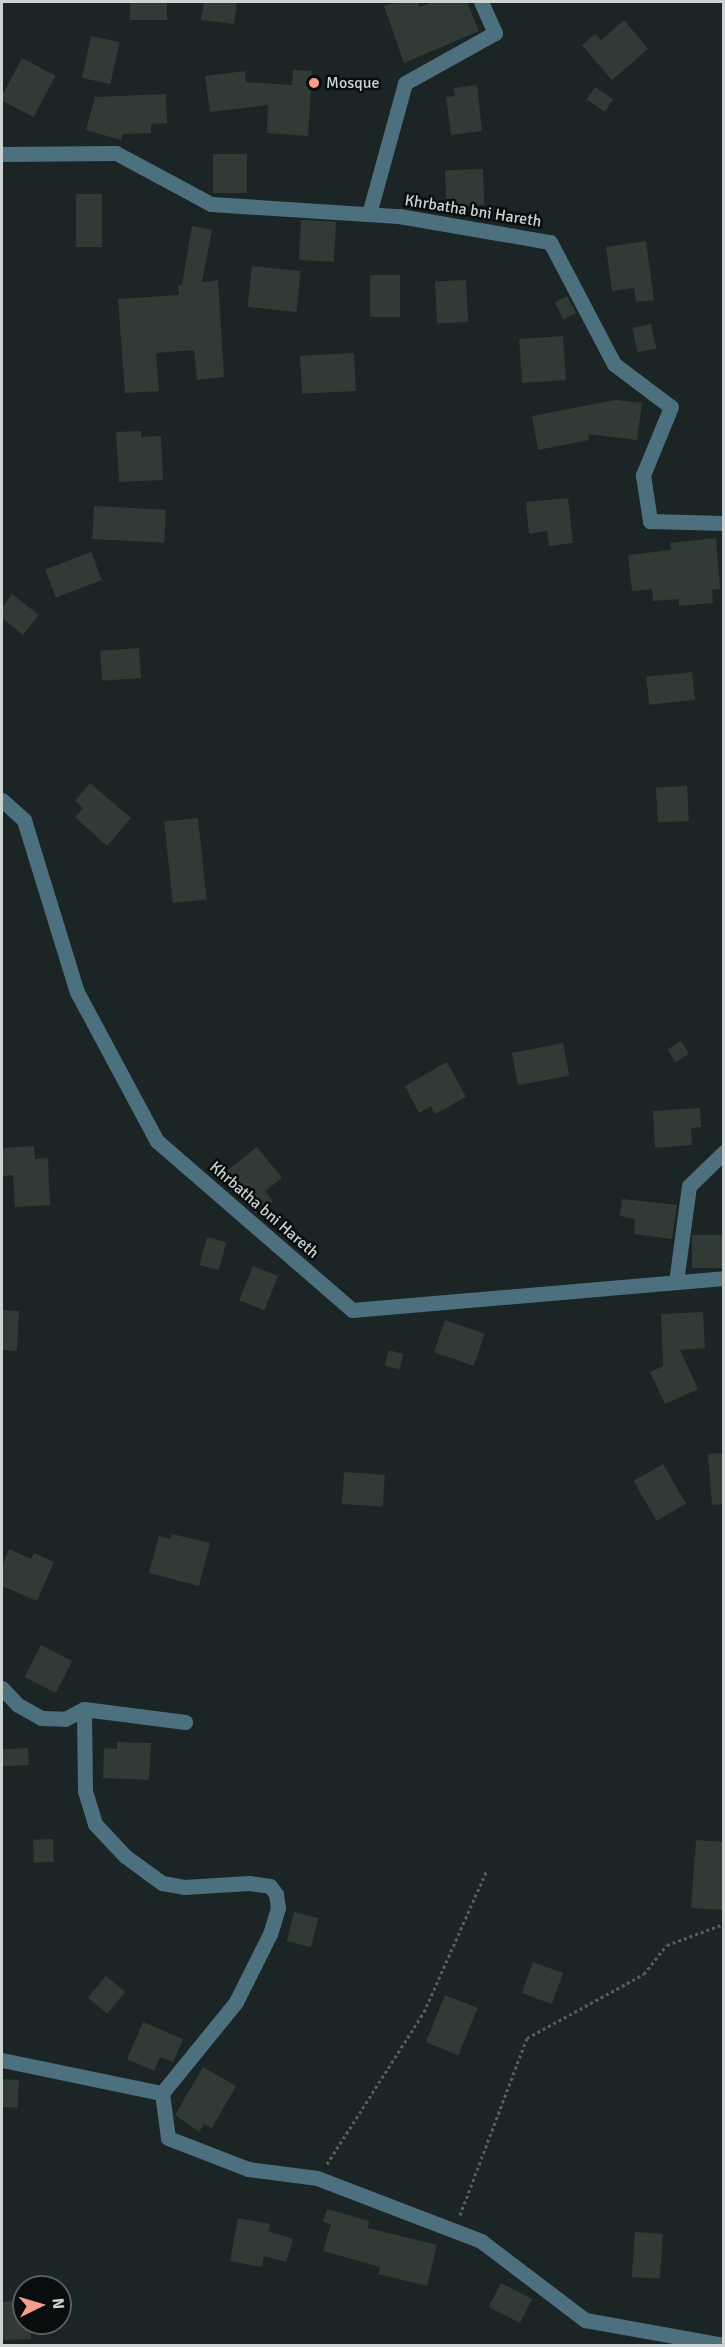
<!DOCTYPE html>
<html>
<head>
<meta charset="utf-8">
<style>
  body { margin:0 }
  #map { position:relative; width:725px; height:2347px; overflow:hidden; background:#1b2525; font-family:Signika,sans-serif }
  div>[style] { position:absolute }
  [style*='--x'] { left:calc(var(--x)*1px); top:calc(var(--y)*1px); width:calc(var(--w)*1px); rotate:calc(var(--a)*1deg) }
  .building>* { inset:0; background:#313a35; transform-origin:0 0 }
  .path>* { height:3px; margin-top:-1.5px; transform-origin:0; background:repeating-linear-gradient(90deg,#565f5f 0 3px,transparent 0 6px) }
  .minor>* { height:15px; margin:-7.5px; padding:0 7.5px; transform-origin:7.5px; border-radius:7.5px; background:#4d707e }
  .dots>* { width:16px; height:16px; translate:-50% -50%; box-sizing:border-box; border:3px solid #090d0d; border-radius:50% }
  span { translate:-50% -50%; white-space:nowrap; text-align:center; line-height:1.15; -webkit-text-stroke:5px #090d0d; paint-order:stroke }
  .poi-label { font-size:16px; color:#ccd3d2 }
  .left { translate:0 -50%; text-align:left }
  .street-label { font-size:16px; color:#ccd3d2 }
  .frame { position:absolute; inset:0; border:3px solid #ccd3d2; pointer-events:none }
  .north { position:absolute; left:12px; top:2275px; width:60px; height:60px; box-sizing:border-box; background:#090d0d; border:2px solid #575c5c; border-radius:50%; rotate:85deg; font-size:16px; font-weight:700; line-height:24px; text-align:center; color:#ccd3d2 }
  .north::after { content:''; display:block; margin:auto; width:21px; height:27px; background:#f59d8e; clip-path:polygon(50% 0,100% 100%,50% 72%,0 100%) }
</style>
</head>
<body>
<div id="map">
  <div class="building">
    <i style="left:130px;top:2px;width:37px;height:18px"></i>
    <i style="clip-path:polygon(204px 2px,237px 2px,234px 24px,201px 20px)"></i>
    <i style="clip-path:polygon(398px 2px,418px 2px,420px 7px,433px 2px,467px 2px,479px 31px,404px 63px,384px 6px)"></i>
    <i style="clip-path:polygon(624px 20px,648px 49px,612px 80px,582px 45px,595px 34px,601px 40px)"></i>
    <i style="left:91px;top:36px;width:29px;height:43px;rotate:12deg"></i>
    <i style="left:22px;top:58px;width:38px;height:47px;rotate:28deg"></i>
    <i style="clip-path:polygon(293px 70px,312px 71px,308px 136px,267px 133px,268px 105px,210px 112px,205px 76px,245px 71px,246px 82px,292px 85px)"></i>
    <i style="clip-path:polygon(477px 85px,482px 131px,451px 135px,446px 97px,455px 96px,454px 88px)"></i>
    <i style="left:595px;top:87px;width:22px;height:15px;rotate:34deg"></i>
    <i style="clip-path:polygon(166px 94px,167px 123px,151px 124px,151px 133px,123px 134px,121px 140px,86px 130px,95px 97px)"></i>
    <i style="left:213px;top:154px;width:34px;height:39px"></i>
    <i style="left:483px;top:169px;width:36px;height:38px;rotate:88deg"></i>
    <i style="left:76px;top:194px;width:26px;height:53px"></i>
    <i style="left:301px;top:220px;width:35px;height:40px;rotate:3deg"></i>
    <i style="clip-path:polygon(192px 226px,212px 230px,202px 282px,218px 280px,224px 377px,197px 380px,194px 350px,156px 353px,159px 391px,125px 393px,118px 299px,179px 295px,178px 286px,182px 285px)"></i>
    <i style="clip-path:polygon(646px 241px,654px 300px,636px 302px,634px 288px,612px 291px,606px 247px)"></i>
    <i style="left:252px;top:266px;width:49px;height:41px;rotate:6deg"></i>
    <i style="left:370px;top:275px;width:30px;height:42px"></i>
    <i style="left:466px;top:280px;width:42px;height:31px;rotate:87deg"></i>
    <i style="left:567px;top:296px;width:19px;height:14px;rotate:62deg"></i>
    <i style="left:651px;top:324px;width:25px;height:19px;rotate:78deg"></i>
    <i style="left:563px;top:336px;width:44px;height:44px;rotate:86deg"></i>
    <i style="left:354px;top:353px;width:38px;height:54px;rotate:87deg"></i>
    <i style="clip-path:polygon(615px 400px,642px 403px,637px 440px,588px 434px,589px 440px,538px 450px,532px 416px)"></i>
    <i style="clip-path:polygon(141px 431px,141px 437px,161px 436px,163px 480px,119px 482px,116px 432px)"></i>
    <i style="clip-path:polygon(568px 498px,573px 543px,549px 546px,547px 531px,529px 534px,526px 502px)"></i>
    <i style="left:94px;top:506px;width:72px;height:33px;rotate:3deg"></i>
    <i style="clip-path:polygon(716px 538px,720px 589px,712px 590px,713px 603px,679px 606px,679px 599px,653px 601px,652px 589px,632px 591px,628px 555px,671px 550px,670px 543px)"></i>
    <i style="left:91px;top:552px;width:30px;height:49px;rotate:69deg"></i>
    <i style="clip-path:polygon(12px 594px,39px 615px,23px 635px,2px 618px,2px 608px)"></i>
    <i style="left:139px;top:648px;width:30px;height:39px;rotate:86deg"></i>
    <i style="left:692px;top:672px;width:28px;height:46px;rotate:84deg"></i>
    <i style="clip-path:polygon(90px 783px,131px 818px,107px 846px,75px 817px,83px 808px,75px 801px)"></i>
    <i style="left:687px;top:786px;width:35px;height:31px;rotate:87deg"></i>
    <i style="left:198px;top:818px;width:82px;height:34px;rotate:84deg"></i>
    <i style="left:681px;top:1041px;width:15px;height:16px;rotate:58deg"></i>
    <i style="left:563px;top:1043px;width:33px;height:52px;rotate:79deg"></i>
    <i style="clip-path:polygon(447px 1062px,466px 1097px,435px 1114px,431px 1106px,419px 1113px,405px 1086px)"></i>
    <i style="clip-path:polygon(700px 1108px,701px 1127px,691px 1128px,692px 1145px,655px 1148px,653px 1111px)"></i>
    <i style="clip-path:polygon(34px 1146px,35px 1159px,48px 1158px,50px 1205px,15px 1207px,13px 1175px,3px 1176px,2px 1148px)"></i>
    <i style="clip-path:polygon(257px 1147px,282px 1178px,265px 1191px,273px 1201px,256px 1214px,220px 1176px)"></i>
    <i style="clip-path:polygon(622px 1199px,677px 1205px,672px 1239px,634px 1234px,635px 1219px,620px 1216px)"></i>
    <i style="left:723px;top:1235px;width:33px;height:31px;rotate:90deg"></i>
    <i style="left:207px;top:1237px;width:20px;height:29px;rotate:15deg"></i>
    <i style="left:253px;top:1266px;width:27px;height:37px;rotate:22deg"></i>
    <i style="left:2px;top:1310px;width:17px;height:40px;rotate:3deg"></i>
    <i style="clip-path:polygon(703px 1312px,705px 1348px,680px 1350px,698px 1389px,665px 1404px,650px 1372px,663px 1366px,661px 1314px)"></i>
    <i style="left:445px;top:1320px;width:42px;height:34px;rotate:19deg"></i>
    <i style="left:389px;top:1350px;width:15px;height:16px;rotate:16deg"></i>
    <i style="clip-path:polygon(723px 1453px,723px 1504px,712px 1505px,708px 1454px)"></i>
    <i style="left:663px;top:1464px;width:46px;height:34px;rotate:60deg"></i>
    <i style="left:344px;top:1472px;width:41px;height:32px;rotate:4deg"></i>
    <i style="clip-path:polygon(172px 1534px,210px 1543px,199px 1586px,149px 1573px,159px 1536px,170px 1539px)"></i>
    <i style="clip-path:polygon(9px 1549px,31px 1559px,34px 1553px,54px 1562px,37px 1601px,2px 1586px,2px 1567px)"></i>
    <i style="left:41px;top:1645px;width:35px;height:36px;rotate:27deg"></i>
    <i style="clip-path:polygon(117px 1742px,151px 1743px,149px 1780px,103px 1778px,104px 1748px,117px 1749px)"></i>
    <i style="left:28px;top:1748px;width:17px;height:26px;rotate:87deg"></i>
    <i style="left:53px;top:1839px;width:23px;height:20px;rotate:88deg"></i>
    <i style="clip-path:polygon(696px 1840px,723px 1842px,723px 1910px,691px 1908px)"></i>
    <i style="left:294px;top:1912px;width:25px;height:30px;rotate:14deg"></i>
    <i style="left:533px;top:1962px;width:32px;height:33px;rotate:20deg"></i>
    <i style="left:106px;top:1976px;width:25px;height:28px;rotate:40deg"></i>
    <i style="left:445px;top:1995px;width:35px;height:51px;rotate:22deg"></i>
    <i style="clip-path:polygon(143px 2022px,183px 2039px,173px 2062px,160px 2057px,154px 2071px,127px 2059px)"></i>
    <i style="clip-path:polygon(203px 2067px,236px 2086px,212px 2128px,204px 2124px,199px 2132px,175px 2115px)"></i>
    <i style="left:2px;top:2079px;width:17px;height:28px;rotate:3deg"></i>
    <i style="clip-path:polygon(327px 2209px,369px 2221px,368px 2228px,437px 2245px,427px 2286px,378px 2274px,380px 2267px,323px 2251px,331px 2224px,323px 2222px)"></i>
    <i style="clip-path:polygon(238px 2218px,270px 2224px,268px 2231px,293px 2239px,286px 2262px,264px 2256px,262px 2267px,230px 2261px)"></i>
    <i style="left:635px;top:2232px;width:28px;height:45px;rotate:4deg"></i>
    <i style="left:501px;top:2283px;width:35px;height:27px;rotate:27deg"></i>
    <i style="clip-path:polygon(24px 2301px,24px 2323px,30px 2323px,31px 2339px,2px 2340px,2px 2302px)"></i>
  </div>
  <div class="path">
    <i style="--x:327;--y:2164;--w:180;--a:-57.5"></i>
    <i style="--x:424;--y:2012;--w:155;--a:-66.1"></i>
    <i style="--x:460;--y:2215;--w:189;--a:-69.3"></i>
    <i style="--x:527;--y:2038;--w:133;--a:-28.7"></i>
    <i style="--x:644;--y:1974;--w:37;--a:-52"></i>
    <i style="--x:667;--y:1945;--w:61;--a:-20.2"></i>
  </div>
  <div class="minor">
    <i style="--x:2;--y:154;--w:114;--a:-0.5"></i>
    <i style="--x:116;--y:153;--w:108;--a:28.2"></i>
    <i style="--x:211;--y:204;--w:188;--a:3.7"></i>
    <i style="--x:399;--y:216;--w:153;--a:9.8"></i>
    <i style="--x:550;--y:242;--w:138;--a:62.3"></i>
    <i style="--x:614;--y:364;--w:71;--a:37"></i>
    <i style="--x:671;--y:407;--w:74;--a:112.4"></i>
    <i style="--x:643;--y:475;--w:47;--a:81.3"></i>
    <i style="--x:650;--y:521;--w:74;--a:1.5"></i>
    <i style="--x:369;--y:214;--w:136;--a:-74.6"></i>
    <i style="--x:405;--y:83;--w:103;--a:-29.1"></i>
    <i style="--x:495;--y:33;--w:34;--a:-114"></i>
    <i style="--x:2;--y:800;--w:30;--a:42"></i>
    <i style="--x:24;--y:820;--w:180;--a:72.9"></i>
    <i style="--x:77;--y:992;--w:169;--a:61.8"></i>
    <i style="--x:157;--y:1141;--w:258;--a:40.9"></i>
    <i style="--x:352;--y:1310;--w:373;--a:-4.9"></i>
    <i style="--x:676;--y:1282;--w:97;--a:-82.3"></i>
    <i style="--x:689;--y:1186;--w:49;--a:-44.2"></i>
    <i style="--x:2;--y:1688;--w:23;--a:47"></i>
    <i style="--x:18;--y:1705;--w:26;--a:29"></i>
    <i style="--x:41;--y:1718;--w:24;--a:2"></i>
    <i style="--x:65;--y:1719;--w:21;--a:-28"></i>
    <i style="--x:84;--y:1709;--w:102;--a:7.3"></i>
    <i style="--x:84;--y:1709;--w:82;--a:89.3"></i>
    <i style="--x:85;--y:1791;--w:34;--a:73"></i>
    <i style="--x:95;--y:1824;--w:44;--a:46.8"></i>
    <i style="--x:125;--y:1856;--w:46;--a:36.1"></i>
    <i style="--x:162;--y:1883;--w:22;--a:10"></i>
    <i style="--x:184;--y:1887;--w:65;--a:-3.5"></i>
    <i style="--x:249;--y:1883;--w:21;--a:8"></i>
    <i style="--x:270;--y:1886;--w:10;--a:53"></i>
    <i style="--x:276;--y:1894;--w:14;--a:82"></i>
    <i style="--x:278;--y:1908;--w:27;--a:107"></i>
    <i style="--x:270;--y:1934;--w:76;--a:116.6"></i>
    <i style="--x:236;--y:2002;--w:117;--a:129.1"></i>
    <i style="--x:2;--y:2060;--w:163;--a:11.7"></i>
    <i style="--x:162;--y:2093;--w:45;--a:82.4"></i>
    <i style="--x:168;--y:2138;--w:86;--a:21.2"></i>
    <i style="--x:248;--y:2169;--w:70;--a:7.4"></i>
    <i style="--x:317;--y:2178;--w:176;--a:21"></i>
    <i style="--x:481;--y:2241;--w:131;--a:37.2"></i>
    <i style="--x:585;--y:2320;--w:141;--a:10.2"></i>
  </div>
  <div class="dots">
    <i style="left:314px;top:83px;background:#f59d8e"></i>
  </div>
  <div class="poi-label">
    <span class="left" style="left:326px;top:83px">Mosque</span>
  </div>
  <div class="street-label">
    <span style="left:473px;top:211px;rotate:9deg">Khrbatha bni Hareth</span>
    <span style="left:264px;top:1210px;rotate:41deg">Khrbatha bni Hareth</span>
  </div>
  <div class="frame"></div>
  <div class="north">N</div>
</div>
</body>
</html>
